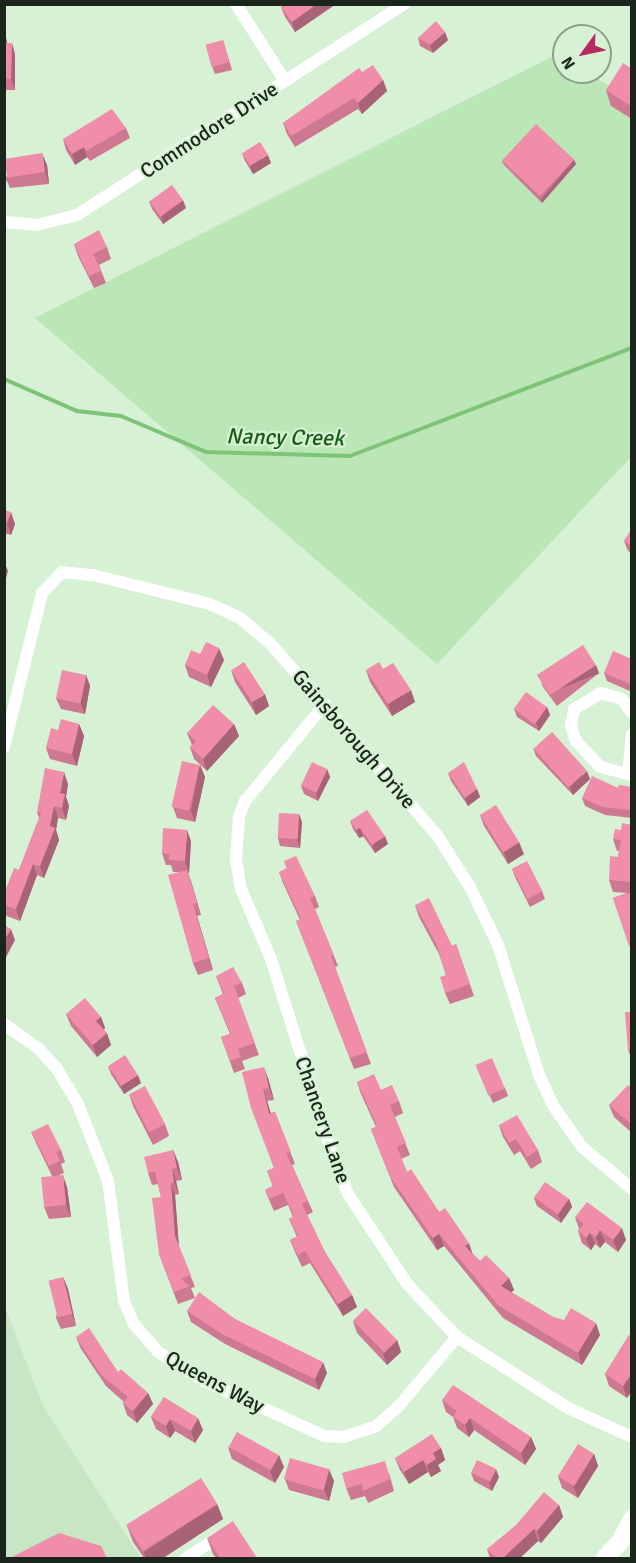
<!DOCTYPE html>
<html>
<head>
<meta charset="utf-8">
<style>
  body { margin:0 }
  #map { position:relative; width:636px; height:1563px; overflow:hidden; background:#d6f1d4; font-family:Signika,sans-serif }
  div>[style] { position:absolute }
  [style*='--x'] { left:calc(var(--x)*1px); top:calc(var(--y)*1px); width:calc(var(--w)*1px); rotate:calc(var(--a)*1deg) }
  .built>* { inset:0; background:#c8e6c4 }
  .green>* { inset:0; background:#bbe6b6 }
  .stream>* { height:4px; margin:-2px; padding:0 2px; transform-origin:2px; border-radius:2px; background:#7fc379 }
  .street>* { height:12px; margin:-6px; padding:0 6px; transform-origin:6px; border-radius:6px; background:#fff }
  .secondary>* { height:18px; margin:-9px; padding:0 9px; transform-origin:9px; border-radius:9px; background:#fff }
  .wall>* { inset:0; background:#ce7991 }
  .shaded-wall>* { inset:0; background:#a86376; transform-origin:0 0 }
  .building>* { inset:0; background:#f08da9; transform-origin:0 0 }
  span { translate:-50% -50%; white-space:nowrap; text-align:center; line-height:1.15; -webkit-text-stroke:4.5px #d6f1d4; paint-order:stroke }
  .street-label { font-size:21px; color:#1c251b }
  .water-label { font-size:22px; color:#185c15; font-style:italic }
  .frame { position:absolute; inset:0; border:6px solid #1c251b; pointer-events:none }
  .north { position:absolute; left:552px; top:24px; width:60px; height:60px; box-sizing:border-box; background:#d6f1d4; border:2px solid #8c9f8a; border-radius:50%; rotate:237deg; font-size:16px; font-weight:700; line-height:24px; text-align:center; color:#1c251b }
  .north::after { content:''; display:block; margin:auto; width:21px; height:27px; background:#b72b62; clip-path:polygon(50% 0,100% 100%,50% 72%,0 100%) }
</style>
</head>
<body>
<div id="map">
  <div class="built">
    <i style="clip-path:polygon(4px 1304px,43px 1406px,141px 1558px,5px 1558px)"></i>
  </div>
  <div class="green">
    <i style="clip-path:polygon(557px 54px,564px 59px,564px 72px,586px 72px,631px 99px,631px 457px,437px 664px,35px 318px)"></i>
  </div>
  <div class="stream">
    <i style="--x:4;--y:379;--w:80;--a:23.7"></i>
    <i style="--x:77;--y:411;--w:44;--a:6.5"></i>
    <i style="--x:121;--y:416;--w:92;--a:23"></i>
    <i style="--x:206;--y:452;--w:144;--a:1.6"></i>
    <i style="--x:350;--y:456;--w:302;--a:-21"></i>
  </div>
  <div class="street">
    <i style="--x:236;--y:4;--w:91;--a:57.5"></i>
    <i style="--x:4;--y:222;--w:32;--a:5"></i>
    <i style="--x:36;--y:225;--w:42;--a:-13.7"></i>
    <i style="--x:77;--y:215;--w:389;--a:-32.8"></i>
    <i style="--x:325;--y:704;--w:126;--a:129.5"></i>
    <i style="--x:245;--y:801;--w:17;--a:111"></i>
    <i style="--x:239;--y:817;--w:42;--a:94.1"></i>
    <i style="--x:236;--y:859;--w:30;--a:81"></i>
    <i style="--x:241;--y:889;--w:76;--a:66.8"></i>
    <i style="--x:271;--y:959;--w:201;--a:72.6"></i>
    <i style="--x:331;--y:1151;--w:46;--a:68.4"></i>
    <i style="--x:348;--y:1194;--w:109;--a:56.6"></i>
    <i style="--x:408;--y:1285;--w:71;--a:46.7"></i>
    <i style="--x:457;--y:1337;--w:132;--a:32.6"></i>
    <i style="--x:568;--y:1408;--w:70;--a:24.4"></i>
    <i style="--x:632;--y:713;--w:17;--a:-126"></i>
    <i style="--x:622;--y:699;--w:22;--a:-164"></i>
    <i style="--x:601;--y:693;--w:31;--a:149"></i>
    <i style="--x:574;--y:709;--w:17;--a:100"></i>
    <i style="--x:571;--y:726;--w:16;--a:72"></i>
    <i style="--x:576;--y:741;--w:35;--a:47"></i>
    <i style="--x:600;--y:767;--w:33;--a:14"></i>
    <i style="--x:4;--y:747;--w:159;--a:-76.1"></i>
    <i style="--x:42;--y:593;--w:29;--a:-46"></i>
    <i style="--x:62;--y:572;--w:31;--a:6"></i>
    <i style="--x:93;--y:575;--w:75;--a:13.9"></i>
    <i style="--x:166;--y:593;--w:45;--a:14"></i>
    <i style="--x:210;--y:604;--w:33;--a:25"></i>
    <i style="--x:240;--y:618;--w:39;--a:40"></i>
    <i style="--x:270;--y:643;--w:254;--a:49"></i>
    <i style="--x:437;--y:835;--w:62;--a:57.6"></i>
    <i style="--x:470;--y:887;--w:64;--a:64.2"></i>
    <i style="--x:498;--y:945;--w:136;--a:72.5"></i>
    <i style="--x:539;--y:1075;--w:35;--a:65"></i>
    <i style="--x:554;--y:1107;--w:49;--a:55"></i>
    <i style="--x:582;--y:1147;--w:65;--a:40"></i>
    <i style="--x:628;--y:774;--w:40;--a:-84.3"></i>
    <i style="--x:4;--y:1024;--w:43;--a:35.5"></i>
    <i style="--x:39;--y:1049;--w:27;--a:48"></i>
    <i style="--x:57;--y:1069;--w:41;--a:59"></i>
    <i style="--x:78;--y:1104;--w:83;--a:68.7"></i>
    <i style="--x:108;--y:1181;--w:121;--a:82.4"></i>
    <i style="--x:124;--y:1301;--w:25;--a:67"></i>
    <i style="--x:134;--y:1324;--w:37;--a:49"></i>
    <i style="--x:158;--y:1352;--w:54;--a:32.2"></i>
    <i style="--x:204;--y:1381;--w:132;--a:24.6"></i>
    <i style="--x:324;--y:1436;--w:19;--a:3"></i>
    <i style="--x:343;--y:1437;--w:35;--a:-18"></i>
    <i style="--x:376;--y:1426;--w:29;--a:-41"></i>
    <i style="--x:398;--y:1407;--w:92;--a:-49.9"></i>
    <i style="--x:186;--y:1558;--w:40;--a:-32.9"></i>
  </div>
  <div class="secondary">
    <i style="--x:605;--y:1558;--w:22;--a:-47"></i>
    <i style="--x:620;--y:1542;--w:26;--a:-62"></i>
  </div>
  <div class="wall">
    <i style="clip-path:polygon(336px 4px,295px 32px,285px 17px,281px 7px)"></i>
    <i style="clip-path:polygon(4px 29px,7px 43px,15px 54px,15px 90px,6px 90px,4px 94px)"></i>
    <i style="clip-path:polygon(418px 38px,448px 40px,433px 53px,420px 46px)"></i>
    <i style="clip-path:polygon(223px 40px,232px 70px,215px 74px,212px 66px)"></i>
    <i style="clip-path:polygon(632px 69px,632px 119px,611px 106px,606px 90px)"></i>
    <i style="clip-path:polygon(362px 72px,383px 80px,387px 91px,362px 114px,358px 109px,295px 147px,287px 134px,283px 123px)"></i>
    <i style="clip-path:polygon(126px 128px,130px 138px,90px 161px,87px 157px,75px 165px,66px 150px,63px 139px)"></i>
    <i style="clip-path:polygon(242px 153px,271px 163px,253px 174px,245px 161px)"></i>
    <i style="clip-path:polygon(574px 160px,576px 164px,542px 203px,504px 165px,502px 161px)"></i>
    <i style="clip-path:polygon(47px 165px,49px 184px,10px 188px,5px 177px)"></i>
    <i style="clip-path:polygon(149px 201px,186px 208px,163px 224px,152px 209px)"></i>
    <i style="clip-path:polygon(74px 244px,107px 247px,111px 259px,99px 265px,106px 283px,94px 288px,78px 256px)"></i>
    <i style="clip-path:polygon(4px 510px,15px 524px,11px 535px,4px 533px)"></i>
    <i style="clip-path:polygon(632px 529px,632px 553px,628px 551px,624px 541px)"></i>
    <i style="clip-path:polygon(200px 654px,224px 660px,211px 687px,189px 677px,185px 665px)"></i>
    <i style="clip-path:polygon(632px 659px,632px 692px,607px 681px,604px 673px)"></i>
    <i style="clip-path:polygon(231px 670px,269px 706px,256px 715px,235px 682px)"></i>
    <i style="clip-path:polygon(366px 670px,415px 702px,392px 716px,370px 682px)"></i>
    <i style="clip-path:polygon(599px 673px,557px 706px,543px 687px,540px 679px)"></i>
    <i style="clip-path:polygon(86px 675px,90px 686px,85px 714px,61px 709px,56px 698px)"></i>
    <i style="clip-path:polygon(547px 707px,550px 715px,539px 731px,517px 717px,514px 709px)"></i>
    <i style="clip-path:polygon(79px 724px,84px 736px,77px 766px,50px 759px,46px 748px,58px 730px)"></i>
    <i style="clip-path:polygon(234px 724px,239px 736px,207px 771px,194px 759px,190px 747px,192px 745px,187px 733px)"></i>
    <i style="clip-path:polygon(533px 748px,590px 779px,573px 795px,536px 756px)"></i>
    <i style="clip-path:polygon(200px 765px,205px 777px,195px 822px,177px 818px,173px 807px)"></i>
    <i style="clip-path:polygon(327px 769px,330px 777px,318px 801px,304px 794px,301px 786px)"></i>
    <i style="clip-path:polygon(448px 773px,477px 789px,480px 797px,468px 806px,451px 781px)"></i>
    <i style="clip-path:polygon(68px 784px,66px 797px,69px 806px,66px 820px,58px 818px,56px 830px,59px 840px,44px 878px,37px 875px,20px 921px,4px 915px,4px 894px,19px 870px,39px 818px,37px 812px)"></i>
    <i style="clip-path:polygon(632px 787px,632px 818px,605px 815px,585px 806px,582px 798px,618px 788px)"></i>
    <i style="clip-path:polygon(299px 814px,302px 822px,300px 848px,280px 846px,278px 838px)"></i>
    <i style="clip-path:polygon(480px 815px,524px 854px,508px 864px,484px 826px)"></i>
    <i style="clip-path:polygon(350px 821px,388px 844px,375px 853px,363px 836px,359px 838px,353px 829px)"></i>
    <i style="clip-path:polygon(632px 825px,632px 953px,613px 898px,627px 893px,613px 892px,609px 880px,618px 857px,619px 851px,617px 851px,613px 839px,621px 830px)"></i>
    <i style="clip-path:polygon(191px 841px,189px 873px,188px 873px,201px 915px,197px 916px,213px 970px,198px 975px,193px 963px,178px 872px,173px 872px,171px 865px,166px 865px,162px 853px)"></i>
    <i style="clip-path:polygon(284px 861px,315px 896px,319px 907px,315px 909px,338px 966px,335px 967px,371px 1064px,354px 1069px,296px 921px,300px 920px,283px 883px,279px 872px,287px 869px)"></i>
    <i style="clip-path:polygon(512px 869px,542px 891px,545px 899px,530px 907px,515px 877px)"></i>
    <i style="clip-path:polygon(415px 905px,452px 946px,456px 944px,474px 996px,450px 1004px,445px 993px,446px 975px,439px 954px,419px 917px)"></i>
    <i style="clip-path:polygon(216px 976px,242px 983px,246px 994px,238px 998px,259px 1055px,242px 1061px,245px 1069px,234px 1073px,221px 1037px,230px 1034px,215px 998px,223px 994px)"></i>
    <i style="clip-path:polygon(632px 1012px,632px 1060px,628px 1050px)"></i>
    <i style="clip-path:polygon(66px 1014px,101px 1017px,105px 1028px,104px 1030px,111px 1045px,97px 1057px,71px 1026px)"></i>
    <i style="clip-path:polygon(108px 1066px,141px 1083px,124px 1094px,111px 1074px)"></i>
    <i style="clip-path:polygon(476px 1066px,505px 1088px,508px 1096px,493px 1103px)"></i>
    <i style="clip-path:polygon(242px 1072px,268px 1078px,274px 1100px,267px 1101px,271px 1113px,275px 1112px,295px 1164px,292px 1165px,308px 1201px,313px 1212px,307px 1215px,325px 1252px,352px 1295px,357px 1307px,343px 1316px,310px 1263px,302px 1267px,295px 1252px,290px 1240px,297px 1237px,289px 1219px,293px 1217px,288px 1205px,274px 1211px,270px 1202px,265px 1190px,273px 1186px,267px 1171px,274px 1168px)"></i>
    <i style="clip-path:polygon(357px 1082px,381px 1090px,399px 1101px,403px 1113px,395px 1117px,410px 1155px,401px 1159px,407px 1172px,473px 1254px,480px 1261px,509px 1278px,514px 1290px,511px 1292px,553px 1317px,600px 1335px,582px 1365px,503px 1318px,444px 1246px,437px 1250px,394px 1187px,371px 1129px,376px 1127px,361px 1094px)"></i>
    <i style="clip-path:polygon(632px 1088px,632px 1133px,614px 1117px,609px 1105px)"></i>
    <i style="clip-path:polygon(129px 1094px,165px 1124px,169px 1136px,153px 1145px,133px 1106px)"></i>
    <i style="clip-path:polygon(499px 1125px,538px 1150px,542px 1162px,531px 1169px,520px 1151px,514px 1155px,503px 1137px)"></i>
    <i style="clip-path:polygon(31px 1132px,61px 1150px,65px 1162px,61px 1164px,64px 1173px,59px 1175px,67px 1187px,71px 1217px,49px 1219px,44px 1207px,52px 1176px,36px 1143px)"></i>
    <i style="clip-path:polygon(173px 1150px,178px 1162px,182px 1180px,176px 1181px,179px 1194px,175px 1195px,179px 1247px,195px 1287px,191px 1288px,195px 1298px,178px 1304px,159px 1254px,161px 1197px,158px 1184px,152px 1185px,148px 1173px)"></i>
    <i style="clip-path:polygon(534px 1198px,569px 1199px,572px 1207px,561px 1223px,537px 1206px)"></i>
    <i style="clip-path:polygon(575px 1217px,626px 1240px,618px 1252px,605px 1242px,600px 1248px,595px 1244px,591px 1250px,582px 1243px,578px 1231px,579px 1229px)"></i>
    <i style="clip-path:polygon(63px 1277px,68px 1289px,76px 1326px,61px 1329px,56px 1318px)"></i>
    <i style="clip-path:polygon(187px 1311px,235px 1319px,327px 1373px,319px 1390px,225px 1344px,191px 1322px)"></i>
    <i style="clip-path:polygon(353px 1321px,397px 1340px,401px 1352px,387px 1365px,357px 1333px)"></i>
    <i style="clip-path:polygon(629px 1335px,627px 1398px,609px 1386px,605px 1374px)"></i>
    <i style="clip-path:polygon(76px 1337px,118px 1372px,148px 1393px,153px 1404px,137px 1423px,127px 1415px,123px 1403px,124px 1402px,106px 1386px,81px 1349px)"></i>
    <i style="clip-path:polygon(164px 1397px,203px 1430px,195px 1443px,175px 1431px,170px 1438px,156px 1429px,151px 1417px)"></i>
    <i style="clip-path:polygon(442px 1400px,531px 1437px,536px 1449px,525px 1465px,474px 1430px,469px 1437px,457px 1428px,453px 1417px,446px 1412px)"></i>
    <i style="clip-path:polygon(228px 1447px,284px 1467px,275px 1483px,232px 1459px)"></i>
    <i style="clip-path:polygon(441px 1448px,445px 1460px,438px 1465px,441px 1471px,431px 1477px,428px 1472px,409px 1484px,400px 1470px,395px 1458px)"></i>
    <i style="clip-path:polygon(594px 1454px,598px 1466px,578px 1498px,562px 1488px,558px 1476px)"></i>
    <i style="clip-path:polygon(389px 1473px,394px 1491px,368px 1503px,365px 1496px,351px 1500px,346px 1488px)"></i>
    <i style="clip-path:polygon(471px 1473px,499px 1477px,492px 1491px,474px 1481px)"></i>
    <i style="clip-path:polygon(285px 1479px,334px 1481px,329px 1501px,289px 1490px)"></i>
    <i style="clip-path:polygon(217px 1504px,223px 1519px,163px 1558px,144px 1558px,133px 1542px,127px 1526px)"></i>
    <i style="clip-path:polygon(559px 1505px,563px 1517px,541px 1543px,538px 1541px,520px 1558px,490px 1558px,487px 1549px)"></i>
    <i style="clip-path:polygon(207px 1538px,257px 1558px,216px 1558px,213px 1554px)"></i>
  </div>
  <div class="shaded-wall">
    <i style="clip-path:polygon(317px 4px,336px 4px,295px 32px,292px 22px)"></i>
    <i style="clip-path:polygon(4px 29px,10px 54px,4px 38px)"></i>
    <i style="clip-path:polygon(445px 32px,448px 40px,433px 53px,430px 45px)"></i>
    <i style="clip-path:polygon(12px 43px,15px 54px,15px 90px,11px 79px)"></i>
    <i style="clip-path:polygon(383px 80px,387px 91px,362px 114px,358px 103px)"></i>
    <i style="clip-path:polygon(84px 147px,87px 157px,75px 165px,72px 154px)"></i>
    <i style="clip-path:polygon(42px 153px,47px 165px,49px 184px,45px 172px)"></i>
    <i style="clip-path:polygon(268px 155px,271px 163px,253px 174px,250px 166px)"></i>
    <i style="clip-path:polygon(574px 160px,576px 164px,542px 203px,541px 199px)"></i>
    <i style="clip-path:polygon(183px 200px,186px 208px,163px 224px,161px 216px)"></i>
    <i style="clip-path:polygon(11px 512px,15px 524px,11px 535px,7px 523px)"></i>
    <i style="clip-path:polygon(4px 561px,8px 571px,4px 585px)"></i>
    <i style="clip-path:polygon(219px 648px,224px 660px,211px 687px,207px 675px)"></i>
    <i style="left:596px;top:665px;width:9px;height:53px;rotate:69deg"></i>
    <i style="clip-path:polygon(86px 675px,90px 686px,85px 714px,80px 702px)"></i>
    <i style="clip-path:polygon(411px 690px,415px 702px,392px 716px,388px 704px)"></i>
    <i style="clip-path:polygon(265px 694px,269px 706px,256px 715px,252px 703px)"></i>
    <i style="clip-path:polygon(547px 707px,550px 715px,539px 731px,536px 723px)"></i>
    <i style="clip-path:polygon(79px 724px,84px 736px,77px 766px,72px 754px)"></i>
    <i style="clip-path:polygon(234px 724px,239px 736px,207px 771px,203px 759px)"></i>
    <i style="clip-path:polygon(200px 765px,205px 777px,195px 822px,191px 810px)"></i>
    <i style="clip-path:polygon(327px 769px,330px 777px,318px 801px,316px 793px)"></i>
    <i style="clip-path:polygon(587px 771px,590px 779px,573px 795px,570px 787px)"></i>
    <i style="clip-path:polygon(64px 772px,68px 784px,66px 797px,69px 806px,66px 820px,62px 808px,60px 793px)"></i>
    <i style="clip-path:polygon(477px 789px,480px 797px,468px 806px,465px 798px)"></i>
    <i style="clip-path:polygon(54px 806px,58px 818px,56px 830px,59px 840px,44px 878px,40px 866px)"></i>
    <i style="clip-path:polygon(299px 814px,302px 822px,300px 848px,297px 840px)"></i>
    <i style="left:360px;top:828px;width:9px;height:4px;rotate:69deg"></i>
    <i style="clip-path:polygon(187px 830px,191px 841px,189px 873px,185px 861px)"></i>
    <i style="clip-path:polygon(385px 836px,388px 844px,375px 853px,372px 845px)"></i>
    <i style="clip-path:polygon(519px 842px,524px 854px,508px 864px,504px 852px)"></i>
    <i style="clip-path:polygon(33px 864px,37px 875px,20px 921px,16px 909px)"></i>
    <i style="clip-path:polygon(187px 870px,191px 881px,201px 915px,197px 903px)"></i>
    <i style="clip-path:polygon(193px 904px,197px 916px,213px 970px,209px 958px)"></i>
    <i style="clip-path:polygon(11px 929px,15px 940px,4px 961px,4px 940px)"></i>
    <i style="clip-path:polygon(101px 1017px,105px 1028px,100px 1032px,96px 1021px)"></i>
    <i style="clip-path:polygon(107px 1033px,111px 1045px,97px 1057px,93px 1045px)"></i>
    <i style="clip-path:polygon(264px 1067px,268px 1078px,274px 1100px,269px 1088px)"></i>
    <i style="clip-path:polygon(138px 1075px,141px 1083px,124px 1094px,121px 1086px)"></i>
    <i style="clip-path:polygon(263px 1089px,267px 1101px,274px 1125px,269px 1114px)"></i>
    <i style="clip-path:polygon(173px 1150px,178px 1162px,182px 1180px,177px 1168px)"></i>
    <i style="clip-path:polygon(172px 1169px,176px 1181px,179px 1194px,174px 1182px)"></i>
    <i style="clip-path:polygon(63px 1175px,67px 1187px,71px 1217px,66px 1205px)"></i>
    <i style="clip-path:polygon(171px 1183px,175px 1195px,179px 1248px,175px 1236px)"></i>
    <i style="clip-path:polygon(569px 1199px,572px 1207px,561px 1223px,558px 1215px)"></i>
    <i style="clip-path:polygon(622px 1228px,626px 1240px,618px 1252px,613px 1240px)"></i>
    <i style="clip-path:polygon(600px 1230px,605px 1242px,600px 1248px,596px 1237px)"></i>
    <i style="clip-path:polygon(590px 1233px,595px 1244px,591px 1250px,586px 1238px)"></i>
    <i style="clip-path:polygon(439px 1234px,444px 1246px,437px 1250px,433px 1238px)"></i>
    <i style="clip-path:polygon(469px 1243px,473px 1255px,465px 1246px)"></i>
    <i style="clip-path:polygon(63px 1277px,68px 1289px,76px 1326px,72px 1314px)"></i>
    <i style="clip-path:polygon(509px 1278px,514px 1290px,506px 1298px,501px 1286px)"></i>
    <i style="clip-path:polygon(352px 1295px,357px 1307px,343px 1316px,338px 1304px)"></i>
    <i style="clip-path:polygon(596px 1323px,600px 1335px,582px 1365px,578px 1353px)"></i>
    <i style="clip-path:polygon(397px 1340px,401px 1352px,387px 1365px,383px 1353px)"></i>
    <i style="clip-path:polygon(323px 1362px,327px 1373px,319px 1390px,315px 1379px)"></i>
    <i style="clip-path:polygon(632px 1373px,632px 1391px,627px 1398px,623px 1386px)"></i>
    <i style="clip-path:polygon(148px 1393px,153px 1404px,137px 1423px,133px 1411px)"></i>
    <i style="clip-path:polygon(198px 1418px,203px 1430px,195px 1443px,191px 1431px)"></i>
    <i style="clip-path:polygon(470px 1418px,474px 1430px,469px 1437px,465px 1425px)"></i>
    <i style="clip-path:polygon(170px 1419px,175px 1431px,170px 1438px,166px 1426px)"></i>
    <i style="clip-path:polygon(531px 1437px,536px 1449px,525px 1465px,521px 1453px)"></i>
    <i style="clip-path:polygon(441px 1448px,445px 1460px,438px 1465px,441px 1471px,431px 1477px,427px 1465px,433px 1453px)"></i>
    <i style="clip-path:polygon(594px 1454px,598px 1466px,578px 1498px,573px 1486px)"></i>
    <i style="clip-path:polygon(279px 1455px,284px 1467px,275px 1483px,270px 1471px)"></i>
    <i style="clip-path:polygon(423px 1460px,428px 1472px,409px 1484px,404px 1472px)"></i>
    <i style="clip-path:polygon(329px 1469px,334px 1481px,329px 1501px,324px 1489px)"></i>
    <i style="clip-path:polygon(496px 1469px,499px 1477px,492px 1491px,489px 1483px)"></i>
    <i style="clip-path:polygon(217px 1504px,223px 1519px,163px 1558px,146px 1558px,144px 1552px)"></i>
    <i style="clip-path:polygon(559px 1505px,563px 1517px,541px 1543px,537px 1531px)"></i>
    <i style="clip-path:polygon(534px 1529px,538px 1541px,520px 1558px,503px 1558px)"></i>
  </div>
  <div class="building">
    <i style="clip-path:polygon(285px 4px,317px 4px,292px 22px,281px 7px)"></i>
    <i style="clip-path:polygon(436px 21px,445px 32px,430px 45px,418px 38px)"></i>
    <i style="clip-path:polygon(4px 38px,6px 43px,12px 43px,11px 79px,4px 79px)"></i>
    <i style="left:223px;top:40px;width:23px;height:18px;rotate:75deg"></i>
    <i style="clip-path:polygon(623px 63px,632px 69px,632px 107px,606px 90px)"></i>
    <i style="clip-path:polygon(373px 65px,383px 80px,358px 103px,354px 98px,291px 136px,283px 123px,359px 68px,362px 72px)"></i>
    <i style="clip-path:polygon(112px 109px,126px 128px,86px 151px,84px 147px,72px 154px,63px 139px)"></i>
    <i style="left:536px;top:124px;width:52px;height:50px;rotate:43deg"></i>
    <i style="left:260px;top:142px;width:15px;height:21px;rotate:58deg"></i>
    <i style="left:42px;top:153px;width:19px;height:38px;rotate:81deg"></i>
    <i style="left:172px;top:185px;width:19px;height:28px;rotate:54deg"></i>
    <i style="clip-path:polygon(99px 230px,107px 247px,93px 254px,101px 271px,89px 276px,74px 244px)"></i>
    <i style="clip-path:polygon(4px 510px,11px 512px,7px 523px,4px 522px)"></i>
    <i style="clip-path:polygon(632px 529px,632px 546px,624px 541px)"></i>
    <i style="clip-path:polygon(206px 642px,219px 648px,207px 675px,185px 665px,191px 650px,200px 654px)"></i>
    <i style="left:583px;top:645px;width:24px;height:55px;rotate:57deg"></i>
    <i style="clip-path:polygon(613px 651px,632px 659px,632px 685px,604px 673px)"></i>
    <i style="left:244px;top:662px;width:38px;height:15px;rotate:57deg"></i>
    <i style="clip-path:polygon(379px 662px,383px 669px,393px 663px,411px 690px,388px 704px,366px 670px)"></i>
    <i style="left:62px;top:670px;width:25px;height:29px;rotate:12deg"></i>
    <i style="left:526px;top:692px;width:26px;height:21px;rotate:36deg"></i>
    <i style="clip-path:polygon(213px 705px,234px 724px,203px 759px,190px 747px,196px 741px,187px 733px)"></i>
    <i style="clip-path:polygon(61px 719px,79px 724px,72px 754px,46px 748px,51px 728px,58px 730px)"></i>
    <i style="left:552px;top:732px;width:52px;height:25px;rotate:48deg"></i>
    <i style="left:182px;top:761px;width:18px;height:47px;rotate:13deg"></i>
    <i style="left:312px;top:762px;width:17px;height:26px;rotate:25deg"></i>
    <i style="clip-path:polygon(464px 762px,477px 789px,465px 798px,448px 773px)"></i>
    <i style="clip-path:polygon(45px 768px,64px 772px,60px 793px,65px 794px,62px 808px,54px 806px,50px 826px,55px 828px,40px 866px,33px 864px,16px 909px,4px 905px,4px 894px,14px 868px,19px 870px,41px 813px,37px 812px)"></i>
    <i style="clip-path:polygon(592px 776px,618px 788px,619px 785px,632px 787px,632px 810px,602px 807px,582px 798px)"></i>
    <i style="left:496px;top:805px;width:44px;height:19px;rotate:58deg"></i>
    <i style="clip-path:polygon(367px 810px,385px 836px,372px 845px,360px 828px,356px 830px,350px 821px)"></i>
    <i style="left:279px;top:813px;width:20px;height:25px;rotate:3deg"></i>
    <i style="clip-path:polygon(622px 823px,632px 825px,632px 882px,609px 880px,610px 856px,618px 857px,621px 840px,613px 839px,615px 829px,621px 830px)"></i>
    <i style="clip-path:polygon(163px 828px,187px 830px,185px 861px,169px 860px,169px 854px,162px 853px)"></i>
    <i style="clip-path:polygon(296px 856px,315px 896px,310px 898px,334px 955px,331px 956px,367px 1052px,350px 1058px,296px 921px,301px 919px,279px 872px,287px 868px,284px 861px)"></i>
    <i style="left:527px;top:861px;width:34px;height:17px;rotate:63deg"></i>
    <i style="clip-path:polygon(187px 870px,197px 903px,193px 904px,209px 958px,193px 963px,168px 875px)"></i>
    <i style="clip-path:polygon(632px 892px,632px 946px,629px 946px,613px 898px)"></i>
    <i style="clip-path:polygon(429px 898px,452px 946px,456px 944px,470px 984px,445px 993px,440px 977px,446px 975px,436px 943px,415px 905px)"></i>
    <i style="clip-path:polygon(4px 925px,11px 929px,4px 940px)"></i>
    <i style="clip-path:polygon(233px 967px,242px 983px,234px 986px,255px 1043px,238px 1049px,241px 1057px,230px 1061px,221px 1037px,231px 1034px,215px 998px,224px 993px,216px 976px)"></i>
    <i style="clip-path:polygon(85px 998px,101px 1017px,96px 1021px,107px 1033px,93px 1045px,66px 1014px)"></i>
    <i style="clip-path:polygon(625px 1012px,632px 1012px,632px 1050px,628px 1050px)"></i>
    <i style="left:125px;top:1055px;width:24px;height:20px;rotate:57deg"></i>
    <i style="left:492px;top:1058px;width:33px;height:18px;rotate:67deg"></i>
    <i style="clip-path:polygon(264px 1067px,269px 1088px,263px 1089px,269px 1114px,275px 1112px,291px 1152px,286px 1153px,308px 1201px,302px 1204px,325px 1252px,352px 1295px,338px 1304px,305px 1251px,298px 1255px,290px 1240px,298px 1236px,289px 1219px,294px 1216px,283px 1193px,270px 1199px,265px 1190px,274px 1186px,267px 1171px,274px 1168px,251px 1108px,242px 1072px)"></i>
    <i style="clip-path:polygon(374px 1074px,381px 1090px,392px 1085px,399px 1101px,390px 1105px,406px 1143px,397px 1147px,407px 1172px,411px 1169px,439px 1212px,445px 1208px,469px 1243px,465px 1246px,480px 1261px,486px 1255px,509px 1278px,501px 1286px,553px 1317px,564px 1320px,571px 1308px,596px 1323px,578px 1353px,499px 1306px,439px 1234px,433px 1238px,389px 1175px,371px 1129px,377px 1126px,357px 1082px)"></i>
    <i style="clip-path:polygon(628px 1085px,632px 1088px,632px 1125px,609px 1105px)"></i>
    <i style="left:145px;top:1086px;width:43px;height:18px;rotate:62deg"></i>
    <i style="clip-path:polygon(517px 1115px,538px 1150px,527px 1157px,516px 1139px,509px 1143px,499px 1125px)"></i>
    <i style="clip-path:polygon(48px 1124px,61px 1150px,56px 1152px,60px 1161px,49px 1166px,31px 1132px)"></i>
    <i style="clip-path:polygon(173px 1150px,177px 1168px,172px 1169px,174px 1182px,171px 1183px,175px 1236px,191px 1275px,181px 1279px,190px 1286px,174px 1292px,159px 1254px,152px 1198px,161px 1197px,155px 1172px,148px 1173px,144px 1157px)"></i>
    <i style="left:63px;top:1175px;width:30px;height:22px;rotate:84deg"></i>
    <i style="left:545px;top:1182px;width:29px;height:19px;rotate:35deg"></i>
    <i style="clip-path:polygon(587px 1202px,622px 1228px,613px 1240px,600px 1230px,596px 1237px,590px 1233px,586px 1238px,578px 1231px,584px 1224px,575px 1217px)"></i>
    <i style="left:63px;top:1277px;width:38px;height:15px;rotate:76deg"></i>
    <i style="clip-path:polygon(199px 1292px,235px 1319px,323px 1362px,315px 1379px,222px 1334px,187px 1311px)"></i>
    <i style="left:366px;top:1308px;width:45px;height:18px;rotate:46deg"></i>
    <i style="clip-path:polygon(89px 1328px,118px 1372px,121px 1369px,148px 1393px,133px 1411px,123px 1403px,128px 1397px,101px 1375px,76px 1337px)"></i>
    <i style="clip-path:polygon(629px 1335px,632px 1337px,632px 1373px,623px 1386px,605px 1374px)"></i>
    <i style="clip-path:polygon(453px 1385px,531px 1437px,521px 1453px,470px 1418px,465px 1425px,453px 1417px,457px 1411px,442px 1400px)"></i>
    <i style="clip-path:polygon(164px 1397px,198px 1418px,191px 1431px,170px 1419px,166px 1426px,151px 1417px)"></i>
    <i style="left:237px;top:1432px;width:48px;height:17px;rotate:29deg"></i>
    <i style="clip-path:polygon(432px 1434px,441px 1448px,433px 1453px,436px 1459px,427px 1465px,423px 1460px,404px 1472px,395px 1458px)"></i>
    <i style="left:578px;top:1444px;width:19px;height:38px;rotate:32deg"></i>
    <i style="left:290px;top:1458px;width:41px;height:22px;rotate:16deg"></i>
    <i style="left:477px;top:1460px;width:21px;height:14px;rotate:25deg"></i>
    <i style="clip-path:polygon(385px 1461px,390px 1479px,363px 1491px,362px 1484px,346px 1488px,342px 1473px)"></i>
    <i style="left:201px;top:1478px;width:31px;height:88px;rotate:58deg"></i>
    <i style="clip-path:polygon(544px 1492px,559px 1505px,537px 1531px,534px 1529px,503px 1558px,496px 1558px,487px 1549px,516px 1525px)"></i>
    <i style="clip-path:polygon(233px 1521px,257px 1558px,220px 1558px,207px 1538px)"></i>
    <i style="clip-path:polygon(59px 1533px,101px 1546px,107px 1558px,10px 1558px)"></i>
  </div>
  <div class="street-label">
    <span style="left:209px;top:130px;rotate:-33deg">Commodore Drive</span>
    <span style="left:354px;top:739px;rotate:49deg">Gainsborough Drive</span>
    <span style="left:323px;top:1120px;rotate:71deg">Chancery Lane</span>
    <span style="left:215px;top:1382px;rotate:28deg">Queens Way</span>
  </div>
  <div class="water-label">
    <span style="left:285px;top:437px;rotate:1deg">Nancy Creek</span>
  </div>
  <div class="frame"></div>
  <div class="north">N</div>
</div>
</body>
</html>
